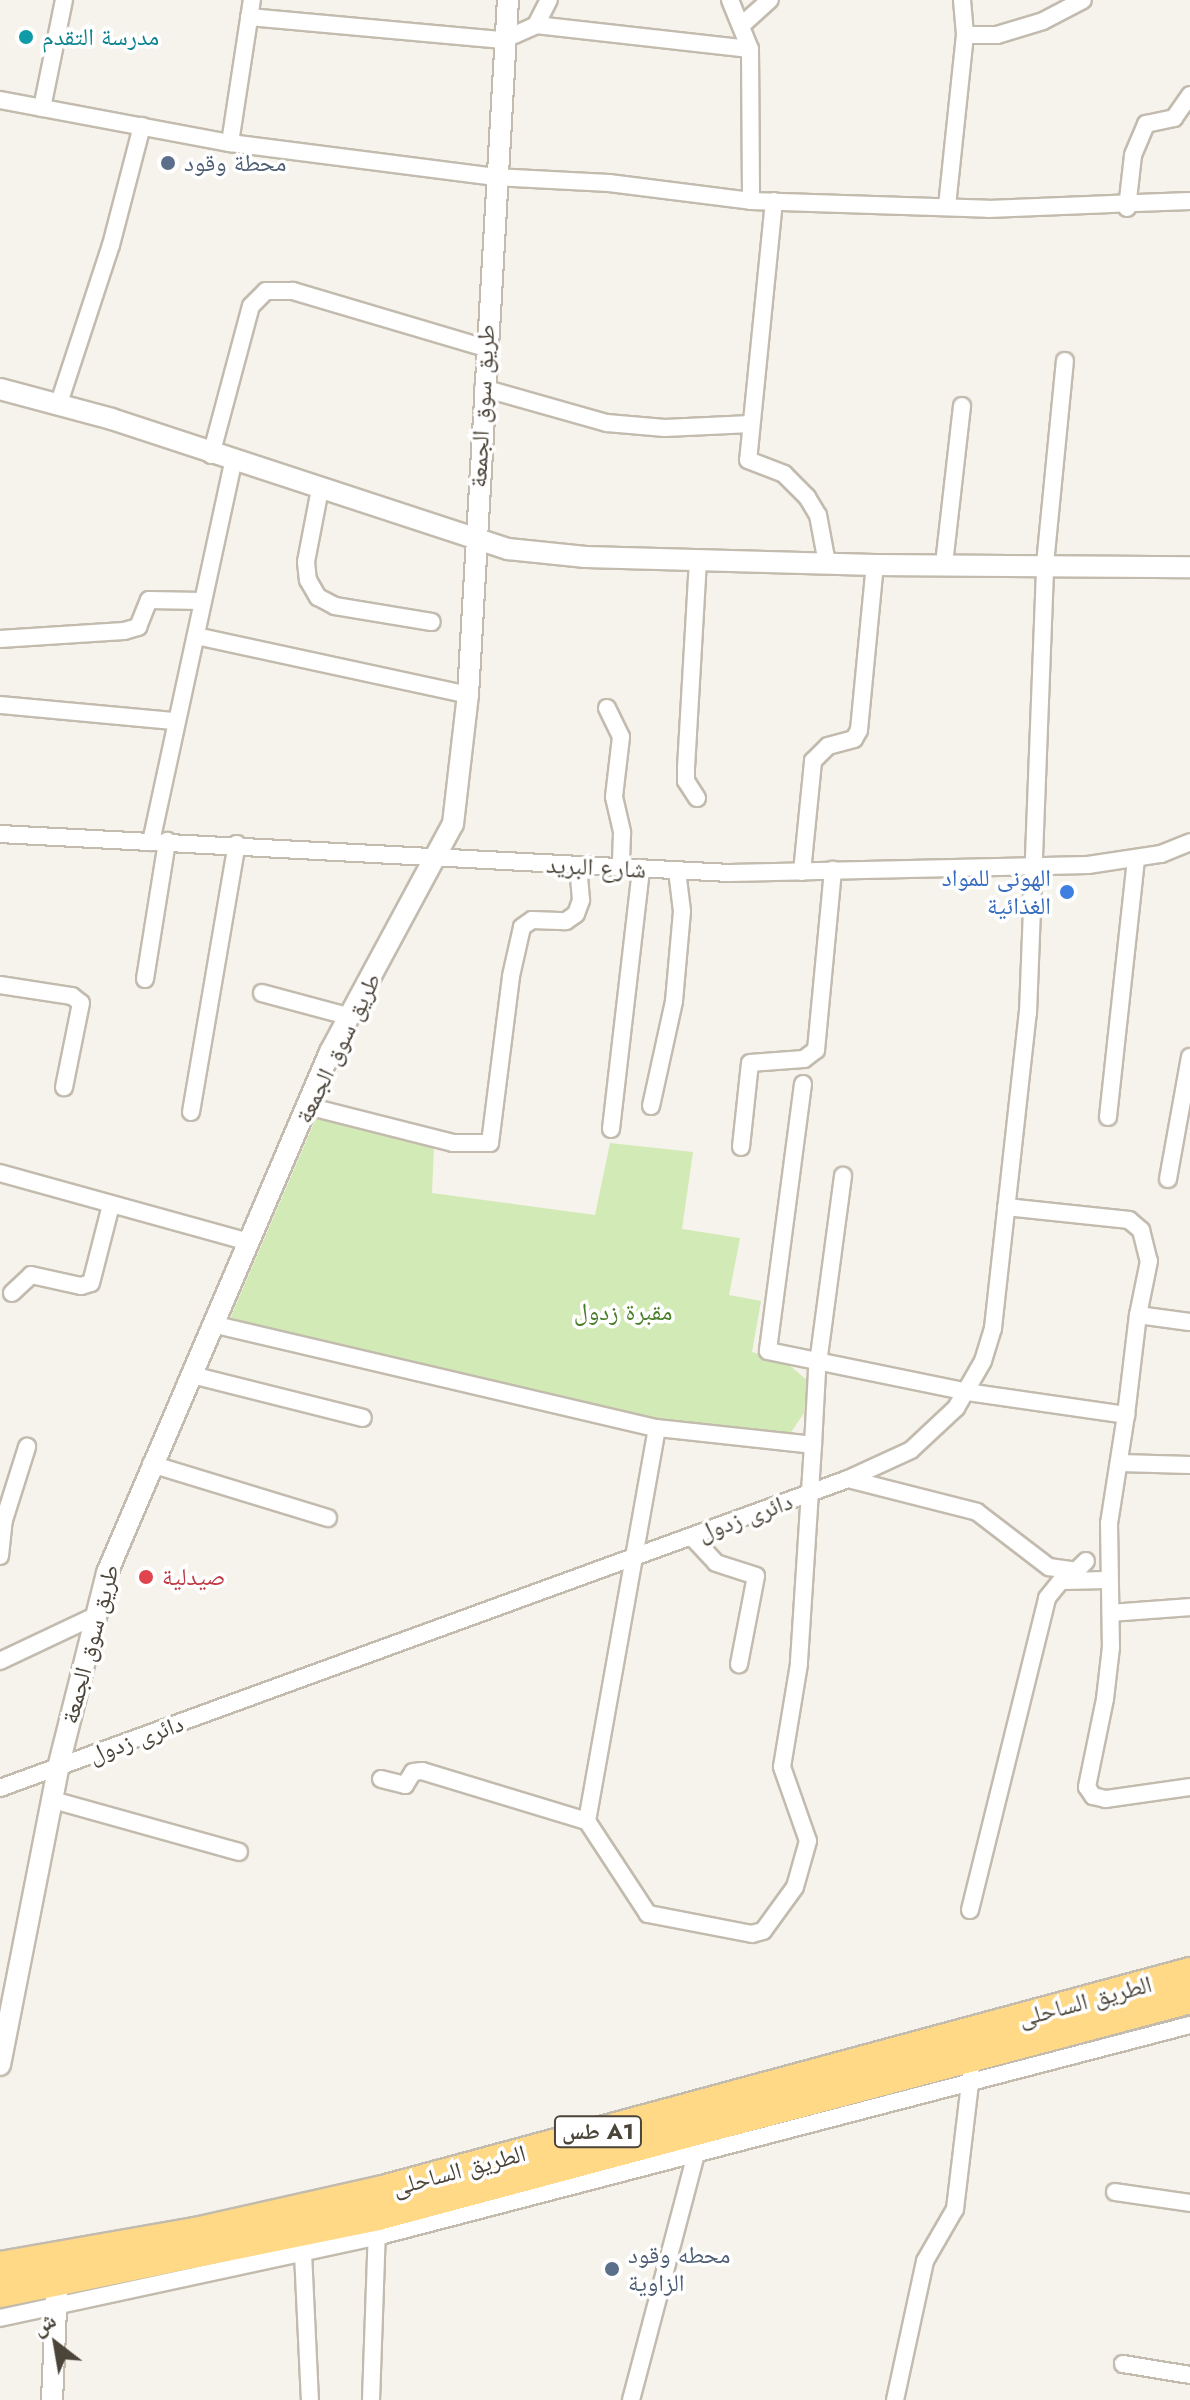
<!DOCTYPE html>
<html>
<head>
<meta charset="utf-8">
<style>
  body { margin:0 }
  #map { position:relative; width:1190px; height:2400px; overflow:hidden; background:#f6f3ec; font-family:Jost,"Noto Naskh Arabic",sans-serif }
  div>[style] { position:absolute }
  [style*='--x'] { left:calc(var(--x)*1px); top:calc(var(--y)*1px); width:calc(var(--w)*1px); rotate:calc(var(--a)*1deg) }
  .green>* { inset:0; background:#d2eab5 }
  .roads { filter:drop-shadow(2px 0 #c2bbae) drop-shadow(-2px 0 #c2bbae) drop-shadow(0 2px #c2bbae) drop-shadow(0 -2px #c2bbae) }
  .minor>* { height:16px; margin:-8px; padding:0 8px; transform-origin:8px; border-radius:8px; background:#fff }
  .tertiary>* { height:20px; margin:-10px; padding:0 10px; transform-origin:10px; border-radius:10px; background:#fff }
  .trunk>* { height:28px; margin:-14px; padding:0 14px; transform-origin:14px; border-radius:14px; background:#ffd985 }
  .dots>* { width:22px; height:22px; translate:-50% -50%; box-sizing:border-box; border:4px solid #fff; border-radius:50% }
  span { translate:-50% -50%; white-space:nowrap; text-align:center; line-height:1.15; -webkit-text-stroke:7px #fff; paint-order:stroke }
  .shield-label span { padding:2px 6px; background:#fff; border:2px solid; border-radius:6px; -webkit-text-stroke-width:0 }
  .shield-label { font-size:22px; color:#4b4439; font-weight:700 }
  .culture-label { font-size:24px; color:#0d838f }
  .left { translate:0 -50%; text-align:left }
  .service-label { font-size:24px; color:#4e5e75 }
  .street-label { font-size:24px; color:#4b4439 }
  .shop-label { font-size:24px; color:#366cbe }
  .right { translate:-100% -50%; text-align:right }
  .park-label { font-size:24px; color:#4a7f2a }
  .health-label { font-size:24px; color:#be3a42 }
  .north { position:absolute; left:16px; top:2304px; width:80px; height:80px; -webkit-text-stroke:6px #fff; paint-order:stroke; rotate:329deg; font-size:22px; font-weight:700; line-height:32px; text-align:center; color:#4b4439 }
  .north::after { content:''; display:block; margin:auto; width:28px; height:36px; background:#4b4439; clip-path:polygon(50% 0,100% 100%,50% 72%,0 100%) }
</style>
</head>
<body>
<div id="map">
  <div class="green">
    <i style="clip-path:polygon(317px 1116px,434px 1147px,432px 1193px,595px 1215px,610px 1143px,693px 1152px,682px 1229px,740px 1238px,729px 1295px,761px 1301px,752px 1352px,783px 1360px,808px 1381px,804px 1413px,790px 1434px,627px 1416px,229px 1321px)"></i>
  </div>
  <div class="roads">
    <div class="minor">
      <i style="--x:730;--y:0;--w:53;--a:67.8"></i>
      <i style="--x:750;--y:49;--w:152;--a:89.6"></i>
      <i style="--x:962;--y:0;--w:35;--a:85"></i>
      <i style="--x:249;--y:17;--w:255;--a:5.2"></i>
      <i style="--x:503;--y:40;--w:36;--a:-24"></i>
      <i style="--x:536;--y:25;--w:28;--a:-63"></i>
      <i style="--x:743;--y:24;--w:36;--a:-42"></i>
      <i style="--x:536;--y:25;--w:215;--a:6.4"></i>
      <i style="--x:0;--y:100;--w:234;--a:10.6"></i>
      <i style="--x:230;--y:143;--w:266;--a:7.3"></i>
      <i style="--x:494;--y:177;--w:115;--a:3"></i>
      <i style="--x:609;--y:183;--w:143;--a:7.2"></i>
      <i style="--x:751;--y:201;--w:237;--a:1.9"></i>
      <i style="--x:988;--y:209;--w:202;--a:-2.3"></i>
      <i style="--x:42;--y:108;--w:110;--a:-78.5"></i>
      <i style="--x:230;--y:143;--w:145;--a:-81.3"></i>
      <i style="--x:774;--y:201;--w:260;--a:95.7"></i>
      <i style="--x:748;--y:460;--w:39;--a:21"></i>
      <i style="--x:784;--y:474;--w:33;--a:45"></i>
      <i style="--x:807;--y:497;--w:21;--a:59"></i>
      <i style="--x:818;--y:515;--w:49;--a:79.4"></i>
      <i style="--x:947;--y:206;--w:172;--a:-84"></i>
      <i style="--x:965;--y:35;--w:32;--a:0"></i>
      <i style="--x:997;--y:35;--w:48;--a:-16.9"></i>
      <i style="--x:1043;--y:21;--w:45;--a:-27.7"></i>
      <i style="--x:1127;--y:208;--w:53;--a:-83.5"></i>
      <i style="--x:1133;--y:155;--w:34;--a:-67"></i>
      <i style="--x:1146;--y:124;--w:29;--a:-12"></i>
      <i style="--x:1174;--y:118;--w:28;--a:-55"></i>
      <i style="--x:483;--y:388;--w:129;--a:15.8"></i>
      <i style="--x:607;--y:423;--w:58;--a:4.9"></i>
      <i style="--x:665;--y:428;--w:86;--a:-2.7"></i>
      <i style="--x:59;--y:403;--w:166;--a:-71.8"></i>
      <i style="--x:111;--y:245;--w:123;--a:-75.4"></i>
      <i style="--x:211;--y:455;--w:154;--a:-75"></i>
      <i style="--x:251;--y:306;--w:21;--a:-45"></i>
      <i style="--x:266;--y:291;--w:27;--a:0"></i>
      <i style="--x:293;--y:291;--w:200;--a:16.5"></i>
      <i style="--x:320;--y:489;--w:74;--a:100.9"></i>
      <i style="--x:306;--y:562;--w:18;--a:84"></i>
      <i style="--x:308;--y:580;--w:20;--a:60"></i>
      <i style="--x:318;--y:597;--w:19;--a:28"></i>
      <i style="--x:335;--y:606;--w:98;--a:9.4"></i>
      <i style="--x:944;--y:564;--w:159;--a:-83.5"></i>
      <i style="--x:196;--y:636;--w:278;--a:12.2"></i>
      <i style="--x:0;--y:639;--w:124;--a:-3.7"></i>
      <i style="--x:124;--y:631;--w:15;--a:-16"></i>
      <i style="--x:138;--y:627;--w:29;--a:-68"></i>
      <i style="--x:149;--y:600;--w:53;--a:1.1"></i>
      <i style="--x:0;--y:705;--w:174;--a:5.3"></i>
      <i style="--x:607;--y:708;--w:32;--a:64"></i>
      <i style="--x:621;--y:737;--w:60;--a:96.7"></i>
      <i style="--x:614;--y:797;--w:37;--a:77"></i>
      <i style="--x:622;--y:833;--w:36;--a:92"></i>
      <i style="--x:697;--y:798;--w:20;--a:-123"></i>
      <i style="--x:686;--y:781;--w:13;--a:-90"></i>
      <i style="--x:686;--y:768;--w:207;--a:-86.7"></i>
      <i style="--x:0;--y:834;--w:731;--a:3.06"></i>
      <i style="--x:730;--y:873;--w:358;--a:-1.3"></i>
      <i style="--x:1088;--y:865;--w:74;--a:-8.6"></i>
      <i style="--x:1161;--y:854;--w:31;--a:-22"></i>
      <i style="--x:151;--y:842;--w:389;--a:-77.8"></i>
      <i style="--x:802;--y:872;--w:112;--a:-84.3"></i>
      <i style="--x:813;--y:761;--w:21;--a:-45"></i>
      <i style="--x:828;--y:746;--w:27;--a:-15"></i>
      <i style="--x:854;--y:739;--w:10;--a:-61"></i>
      <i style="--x:859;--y:730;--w:166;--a:-84.5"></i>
      <i style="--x:145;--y:979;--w:140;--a:-80.9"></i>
      <i style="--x:0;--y:985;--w:73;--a:8.7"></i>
      <i style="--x:72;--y:996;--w:11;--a:38"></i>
      <i style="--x:81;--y:1003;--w:86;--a:101.4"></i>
      <i style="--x:262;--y:993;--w:92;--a:15.1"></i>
      <i style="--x:803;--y:1084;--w:269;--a:97.5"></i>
      <i style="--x:768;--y:1351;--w:203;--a:11.6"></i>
      <i style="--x:967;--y:1392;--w:161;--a:8.2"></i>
      <i style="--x:1126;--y:1415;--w:109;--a:98.9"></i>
      <i style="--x:1109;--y:1523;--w:124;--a:89.1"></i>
      <i style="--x:1111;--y:1647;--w:52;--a:96.6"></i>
      <i style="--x:1105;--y:1699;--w:90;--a:101.6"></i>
      <i style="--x:1087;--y:1787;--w:11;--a:56"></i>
      <i style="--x:1093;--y:1796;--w:13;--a:13"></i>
      <i style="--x:1106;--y:1799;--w:85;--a:-8.1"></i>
      <i style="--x:307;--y:1106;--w:151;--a:14.2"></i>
      <i style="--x:453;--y:1143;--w:37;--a:0"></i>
      <i style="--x:490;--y:1143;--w:168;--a:-82.8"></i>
      <i style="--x:511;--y:976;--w:50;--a:-77.3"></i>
      <i style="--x:522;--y:927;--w:12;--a:-35"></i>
      <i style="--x:532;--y:920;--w:34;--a:2"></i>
      <i style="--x:566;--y:921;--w:12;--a:-35"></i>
      <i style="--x:576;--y:914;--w:15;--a:-70"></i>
      <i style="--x:581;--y:900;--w:33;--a:-95"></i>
      <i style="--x:651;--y:1106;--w:107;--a:-77.6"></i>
      <i style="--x:674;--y:1001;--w:90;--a:-84.9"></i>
      <i style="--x:682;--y:911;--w:40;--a:-97.1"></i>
      <i style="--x:191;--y:1112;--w:272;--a:-80.3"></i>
      <i style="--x:1108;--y:1117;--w:260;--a:-83.8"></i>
      <i style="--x:611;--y:1129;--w:262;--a:-83.4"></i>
      <i style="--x:741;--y:1147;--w:84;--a:-83.9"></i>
      <i style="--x:750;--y:1063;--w:54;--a:-4.2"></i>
      <i style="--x:804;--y:1059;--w:15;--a:-37"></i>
      <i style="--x:816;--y:1050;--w:181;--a:-84.6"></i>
      <i style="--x:0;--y:1173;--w:254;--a:15.5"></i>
      <i style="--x:1168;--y:1179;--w:124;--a:-79.8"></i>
      <i style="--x:1006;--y:1207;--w:124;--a:6"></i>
      <i style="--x:1129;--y:1220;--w:16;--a:40"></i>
      <i style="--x:1141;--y:1230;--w:32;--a:76"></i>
      <i style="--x:1149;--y:1261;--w:55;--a:101.5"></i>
      <i style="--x:12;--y:1293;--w:26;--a:-43"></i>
      <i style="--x:31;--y:1275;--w:51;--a:12.4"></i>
      <i style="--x:81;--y:1286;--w:10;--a:-17"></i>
      <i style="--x:91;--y:1283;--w:81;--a:-75.6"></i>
      <i style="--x:212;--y:1324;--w:457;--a:13.2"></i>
      <i style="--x:657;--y:1428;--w:157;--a:6.2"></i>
      <i style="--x:813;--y:1445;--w:219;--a:93.7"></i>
      <i style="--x:799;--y:1664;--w:104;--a:99.4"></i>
      <i style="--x:782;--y:1767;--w:78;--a:70.6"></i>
      <i style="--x:808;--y:1841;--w:48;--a:105.8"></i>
      <i style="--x:795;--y:1887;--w:54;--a:126"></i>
      <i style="--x:763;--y:1931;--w:11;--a:165"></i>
      <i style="--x:752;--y:1934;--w:106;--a:-169.1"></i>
      <i style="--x:648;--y:1914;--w:111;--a:-123.3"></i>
      <i style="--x:587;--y:1821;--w:399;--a:-79.9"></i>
      <i style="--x:192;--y:1375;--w:176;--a:14.1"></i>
      <i style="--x:1126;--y:1415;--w:101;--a:-83.2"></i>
      <i style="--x:1138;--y:1315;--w:52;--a:7.7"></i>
      <i style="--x:813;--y:1445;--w:74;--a:-86.9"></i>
      <i style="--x:817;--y:1371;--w:197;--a:-82.4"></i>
      <i style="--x:1120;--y:1463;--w:70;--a:1.6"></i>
      <i style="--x:151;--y:1464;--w:185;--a:17"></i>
      <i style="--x:848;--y:1479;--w:133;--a:14.3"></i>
      <i style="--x:977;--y:1512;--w:91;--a:37.4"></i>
      <i style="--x:1049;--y:1567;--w:27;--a:8"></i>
      <i style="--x:1076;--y:1571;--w:14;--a:-45"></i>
      <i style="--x:692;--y:1537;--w:35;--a:47"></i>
      <i style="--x:716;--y:1563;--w:42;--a:18"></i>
      <i style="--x:756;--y:1576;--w:90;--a:100.9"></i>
      <i style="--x:0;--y:1556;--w:36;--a:-84"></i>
      <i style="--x:4;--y:1520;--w:77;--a:-72.5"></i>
      <i style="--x:1111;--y:1613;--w:79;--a:-4.3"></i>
      <i style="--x:0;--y:1661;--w:103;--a:-25.3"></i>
      <i style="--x:381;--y:1779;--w:25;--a:14"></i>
      <i style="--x:405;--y:1785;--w:15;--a:-58"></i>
      <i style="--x:413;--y:1772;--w:9;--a:-6"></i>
      <i style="--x:422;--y:1771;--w:172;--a:16.9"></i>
      <i style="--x:0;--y:1788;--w:903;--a:-20.02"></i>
      <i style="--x:848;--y:1479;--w:69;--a:-24.7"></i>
      <i style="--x:911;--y:1450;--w:62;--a:-43"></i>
      <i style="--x:956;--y:1408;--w:54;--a:-60.1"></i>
      <i style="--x:983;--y:1361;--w:34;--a:-73"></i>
      <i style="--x:993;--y:1328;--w:317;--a:-83.7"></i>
      <i style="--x:1028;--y:1013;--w:449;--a:-87.8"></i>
      <i style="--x:1045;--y:564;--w:204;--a:-84.4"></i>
      <i style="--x:53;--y:1800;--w:193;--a:15.6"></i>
      <i style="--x:970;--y:1910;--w:321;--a:-76.1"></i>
      <i style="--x:1047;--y:1598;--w:22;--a:-51"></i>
      <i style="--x:1061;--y:1581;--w:48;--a:-1.2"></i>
      <i style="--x:1115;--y:2192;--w:76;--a:8.3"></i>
      <i style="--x:303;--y:2253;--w:147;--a:87.3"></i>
      <i style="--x:0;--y:2318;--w:385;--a:-12.2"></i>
      <i style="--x:376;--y:2237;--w:841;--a:-14.6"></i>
      <i style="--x:1123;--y:2364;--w:68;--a:9.3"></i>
      <i style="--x:371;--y:2400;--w:170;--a:-88"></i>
      <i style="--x:631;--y:2400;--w:254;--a:-75.2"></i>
      <i style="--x:895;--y:2400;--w:142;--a:-77.8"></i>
      <i style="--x:925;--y:2261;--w:60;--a:-60"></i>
      <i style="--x:955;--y:2209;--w:136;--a:-83.2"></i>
    </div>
    <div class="tertiary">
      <i style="--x:0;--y:389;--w:116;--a:15"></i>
      <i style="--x:112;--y:419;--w:417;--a:18.2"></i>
      <i style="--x:508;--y:549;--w:78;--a:5.9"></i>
      <i style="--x:586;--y:557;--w:289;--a:1.6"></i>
      <i style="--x:875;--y:565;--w:315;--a:0.4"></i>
      <i style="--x:0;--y:2065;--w:303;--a:-78.9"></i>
      <i style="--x:58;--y:1768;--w:201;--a:-75.9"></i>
      <i style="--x:107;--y:1573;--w:567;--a:-66.83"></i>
      <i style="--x:330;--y:1052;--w:259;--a:-61.7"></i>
      <i style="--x:453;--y:824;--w:130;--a:-83.4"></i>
      <i style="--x:468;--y:695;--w:696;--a:-86.71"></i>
      <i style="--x:52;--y:2400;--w:116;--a:-87.5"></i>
    </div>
    <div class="trunk">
      <i style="--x:0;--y:2266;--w:198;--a:-9.9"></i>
      <i style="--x:195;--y:2232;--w:189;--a:-12.6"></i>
      <i style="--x:379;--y:2191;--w:840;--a:-15.11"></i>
      <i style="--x:0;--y:2293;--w:386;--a:-11.5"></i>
      <i style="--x:378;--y:2216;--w:840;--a:-14.96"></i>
    </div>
  </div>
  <div class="dots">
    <i style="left:26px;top:37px;background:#0f9aa8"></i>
    <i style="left:168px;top:163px;background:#5c6f8a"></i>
    <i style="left:1067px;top:892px;background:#3f7fe0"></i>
    <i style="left:146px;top:1577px;background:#e0444e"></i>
    <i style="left:612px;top:2269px;background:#5c6f8a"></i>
  </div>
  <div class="shield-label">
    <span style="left:598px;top:2132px">طس A1</span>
  </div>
  <div class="culture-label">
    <span class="left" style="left:42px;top:37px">مدرسة التقدم</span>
  </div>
  <div class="service-label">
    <span class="left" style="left:184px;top:163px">محطة وقود</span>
    <span class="left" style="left:628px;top:2269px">محطه وقود<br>الزاوية</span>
  </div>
  <div class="street-label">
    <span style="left:482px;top:406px;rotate:-87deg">طريق سوق الجمعة</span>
    <span style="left:596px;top:867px;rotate:3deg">شارع البريد</span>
    <span style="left:338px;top:1048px;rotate:-64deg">طريق سوق الجمعة</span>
    <span style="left:745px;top:1517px;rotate:-20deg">دائرى زدول</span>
    <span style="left:90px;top:1644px;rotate:-75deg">طريق سوق الجمعة</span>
    <span style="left:136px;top:1739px;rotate:-20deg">دائرى زدول</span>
    <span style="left:1085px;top:2001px;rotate:-15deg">الطريق الساحلى</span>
    <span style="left:459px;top:2170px;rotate:-15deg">الطريق الساحلى</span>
  </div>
  <div class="shop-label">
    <span class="right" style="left:1051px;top:892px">الهونى للمواد<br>الغذائية</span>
  </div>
  <div class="park-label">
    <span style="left:623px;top:1312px">مقبرة زدول</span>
  </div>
  <div class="health-label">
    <span class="left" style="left:162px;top:1577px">صيدلية</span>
  </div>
  <div class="north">ش</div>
</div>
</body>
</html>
